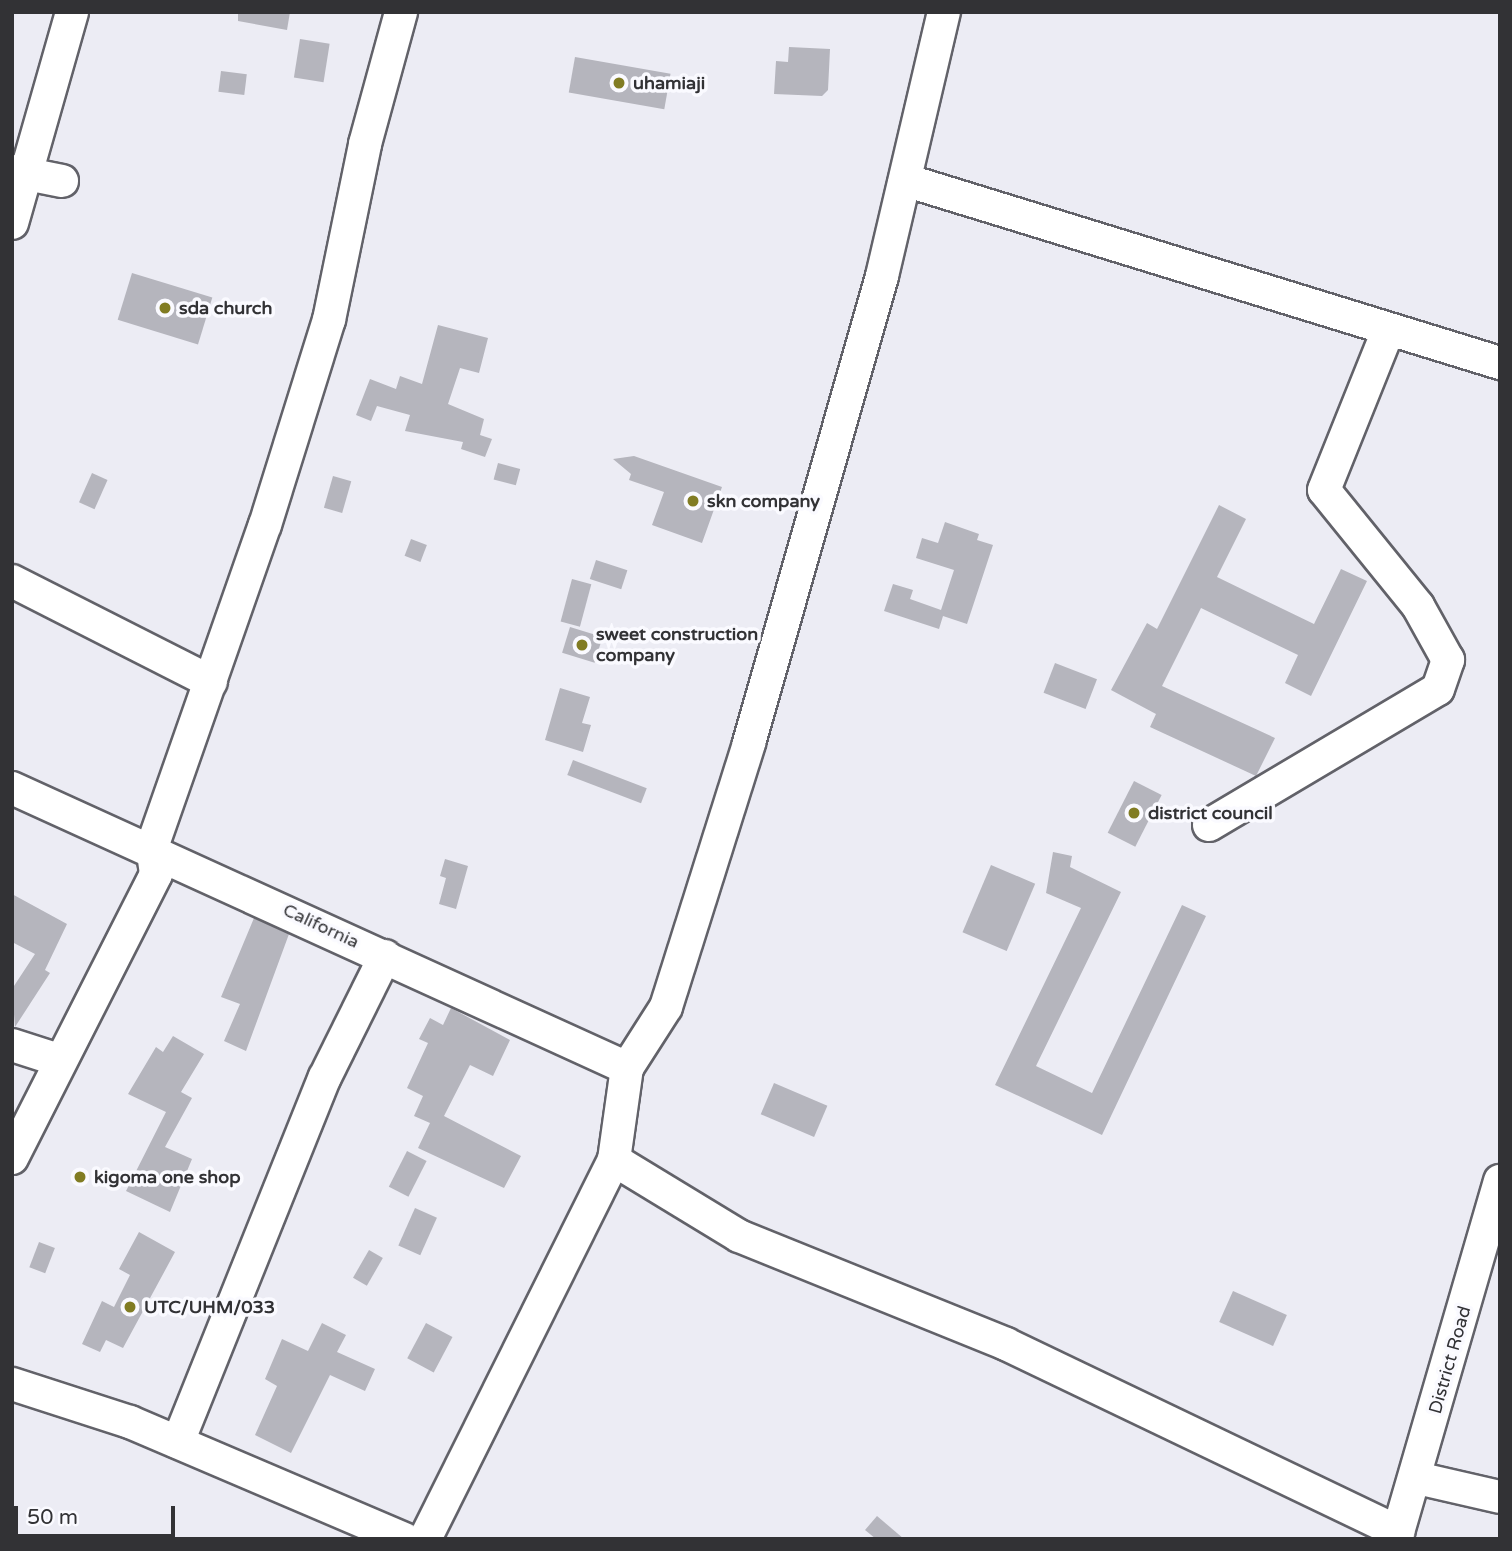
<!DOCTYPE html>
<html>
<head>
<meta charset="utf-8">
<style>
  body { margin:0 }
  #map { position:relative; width:1512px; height:1551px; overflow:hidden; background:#ececf4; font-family:"Varela Round",sans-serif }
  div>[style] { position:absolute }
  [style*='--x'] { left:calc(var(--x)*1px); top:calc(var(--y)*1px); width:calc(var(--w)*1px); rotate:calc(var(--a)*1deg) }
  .building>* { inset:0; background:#b5b5bd; transform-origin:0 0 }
  .roads { filter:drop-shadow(2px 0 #626269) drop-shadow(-2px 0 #626269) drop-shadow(0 2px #626269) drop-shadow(0 -2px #626269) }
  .minor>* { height:32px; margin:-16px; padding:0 16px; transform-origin:16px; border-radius:16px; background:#fff }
  .dots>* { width:19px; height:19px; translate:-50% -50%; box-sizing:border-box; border:4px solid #fafaff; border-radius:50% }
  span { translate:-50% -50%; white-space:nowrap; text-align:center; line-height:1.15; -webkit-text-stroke:7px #fafaff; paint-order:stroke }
  .poi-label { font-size:18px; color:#323235; font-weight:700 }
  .left { translate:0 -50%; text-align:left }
  .street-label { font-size:18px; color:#323235 }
  .frame { position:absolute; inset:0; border:14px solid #323235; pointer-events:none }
  .scale { position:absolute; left:14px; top:1506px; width:161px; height:32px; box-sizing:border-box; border:4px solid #323235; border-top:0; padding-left:9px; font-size:21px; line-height:24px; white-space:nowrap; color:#323235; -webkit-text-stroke:5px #fafaff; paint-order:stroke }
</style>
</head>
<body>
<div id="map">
  <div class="building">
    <i style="clip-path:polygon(238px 12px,290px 12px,287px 30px,238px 21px)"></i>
    <i style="left:300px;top:39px;width:30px;height:39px;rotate:9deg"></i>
    <i style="clip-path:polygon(789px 47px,830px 49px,828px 90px,822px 96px,774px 94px,776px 61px,788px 62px)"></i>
    <i style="left:575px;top:57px;width:97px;height:36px;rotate:10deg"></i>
    <i style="left:221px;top:71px;width:26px;height:21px;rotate:7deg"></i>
    <i style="left:132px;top:273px;width:84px;height:49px;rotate:17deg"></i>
    <i style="clip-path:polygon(438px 325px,488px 338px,479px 373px,460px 368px,448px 404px,484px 419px,480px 435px,492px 439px,485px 457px,461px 449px,463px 442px,405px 431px,410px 415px,377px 406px,371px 421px,356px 415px,370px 379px,396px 389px,400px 376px,422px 384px)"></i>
    <i style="clip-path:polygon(634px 456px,722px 487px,702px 543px,652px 525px,664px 492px,629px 480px,631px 474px,613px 459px)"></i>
    <i style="left:498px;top:463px;width:23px;height:17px;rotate:15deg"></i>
    <i style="left:92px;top:473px;width:17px;height:32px;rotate:24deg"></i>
    <i style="left:333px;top:476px;width:19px;height:33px;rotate:16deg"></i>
    <i style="clip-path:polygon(1219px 505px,1246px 519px,1217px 577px,1314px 624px,1341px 569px,1367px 581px,1311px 696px,1285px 683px,1298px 655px,1201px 608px,1162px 686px,1275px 738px,1256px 776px,1150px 727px,1156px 714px,1111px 690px,1147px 623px,1157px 629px)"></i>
    <i style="clip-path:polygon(945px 522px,979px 534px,977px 540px,993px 545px,967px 624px,943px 616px,939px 629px,884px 611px,893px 584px,913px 590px,910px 599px,941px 610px,954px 570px,916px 558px,922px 538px,938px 543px)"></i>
    <i style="left:411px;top:539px;width:17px;height:18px;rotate:21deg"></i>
    <i style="left:596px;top:560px;width:33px;height:20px;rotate:18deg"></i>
    <i style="left:572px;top:579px;width:20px;height:44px;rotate:15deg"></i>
    <i style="left:570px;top:627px;width:34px;height:27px;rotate:17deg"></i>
    <i style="left:1055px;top:663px;width:45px;height:32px;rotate:21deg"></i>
    <i style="clip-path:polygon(560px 688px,590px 697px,582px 723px,591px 725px,583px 752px,545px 740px)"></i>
    <i style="left:573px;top:760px;width:79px;height:16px;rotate:21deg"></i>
    <i style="left:1134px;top:781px;width:31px;height:58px;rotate:27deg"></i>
    <i style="clip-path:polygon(1053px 852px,1072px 856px,1070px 867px,1121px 892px,1036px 1066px,1092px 1093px,1182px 905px,1206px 916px,1102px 1135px,995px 1085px,1081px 908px,1046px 893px)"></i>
    <i style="clip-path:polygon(445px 859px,468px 866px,456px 909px,439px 904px,446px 878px,440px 876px)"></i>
    <i style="left:991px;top:865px;width:48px;height:73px;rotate:23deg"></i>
    <i style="clip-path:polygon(12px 894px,67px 924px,45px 970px,50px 973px,15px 1027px,12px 989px,35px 954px,12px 942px)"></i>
    <i style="clip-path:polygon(254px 918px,289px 934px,246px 1051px,224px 1041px,240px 1004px,221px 997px)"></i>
    <i style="clip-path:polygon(451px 1008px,510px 1040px,493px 1076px,470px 1065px,444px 1116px,521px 1156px,504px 1188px,418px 1148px,430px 1123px,414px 1116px,423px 1096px,407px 1088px,428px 1043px,419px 1039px,430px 1018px,443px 1025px)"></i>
    <i style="clip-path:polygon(173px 1036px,204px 1054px,181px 1092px,192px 1098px,165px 1147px,192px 1159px,170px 1212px,126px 1191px,166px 1112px,128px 1094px,156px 1047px,163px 1052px)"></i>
    <i style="left:774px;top:1083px;width:58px;height:34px;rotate:23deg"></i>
    <i style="left:407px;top:1151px;width:22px;height:40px;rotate:27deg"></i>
    <i style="left:415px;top:1208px;width:24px;height:41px;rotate:24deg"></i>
    <i style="clip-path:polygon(139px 1232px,175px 1252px,123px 1348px,106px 1340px,100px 1352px,82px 1344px,102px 1301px,114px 1307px,130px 1275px,119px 1269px)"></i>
    <i style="left:39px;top:1242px;width:17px;height:27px;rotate:21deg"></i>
    <i style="left:369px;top:1250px;width:16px;height:32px;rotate:30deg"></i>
    <i style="left:1233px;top:1291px;width:59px;height:34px;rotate:24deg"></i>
    <i style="clip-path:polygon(322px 1323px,346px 1335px,337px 1352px,375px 1369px,365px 1391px,330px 1375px,291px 1453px,255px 1435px,277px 1386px,265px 1379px,282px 1339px,308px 1351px)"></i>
    <i style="left:426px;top:1323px;width:30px;height:40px;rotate:28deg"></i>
    <i style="clip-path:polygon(877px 1516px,904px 1539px,876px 1539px,865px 1530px)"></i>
  </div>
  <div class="roads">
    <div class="minor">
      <i style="--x:12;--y:171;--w:51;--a:11.3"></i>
      <i style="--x:905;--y:180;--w:623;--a:17.1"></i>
      <i style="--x:12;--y:223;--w:219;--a:-74.1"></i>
      <i style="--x:12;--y:581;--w:223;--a:26.9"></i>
      <i style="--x:12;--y:788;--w:676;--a:24.48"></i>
      <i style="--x:1209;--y:825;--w:266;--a:-30.7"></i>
      <i style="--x:1438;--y:689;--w:31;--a:-71"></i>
      <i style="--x:1448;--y:660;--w:62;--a:-119.1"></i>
      <i style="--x:1418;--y:606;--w:149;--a:-129"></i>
      <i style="--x:1324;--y:490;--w:171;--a:-68.1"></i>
      <i style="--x:12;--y:1045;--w:49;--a:17.7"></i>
      <i style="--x:12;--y:1158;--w:318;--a:-63.1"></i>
      <i style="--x:156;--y:874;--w:27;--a:-98"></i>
      <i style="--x:152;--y:847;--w:341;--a:-70.7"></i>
      <i style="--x:265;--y:525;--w:215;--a:-72.7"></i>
      <i style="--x:329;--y:320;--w:180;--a:-78.4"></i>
      <i style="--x:365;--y:144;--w:137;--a:-74.7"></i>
      <i style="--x:614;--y:1160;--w:146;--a:31.3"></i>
      <i style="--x:739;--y:1236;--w:288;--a:22"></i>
      <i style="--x:1006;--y:1344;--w:435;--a:25.6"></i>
      <i style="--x:12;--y:1384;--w:124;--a:17.9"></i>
      <i style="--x:130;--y:1422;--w:298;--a:23.1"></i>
      <i style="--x:178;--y:1442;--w:393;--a:-68.1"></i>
      <i style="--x:325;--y:1077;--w:135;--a:-63.6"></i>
      <i style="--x:1417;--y:1478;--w:85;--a:12.9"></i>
      <i style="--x:425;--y:1539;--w:424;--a:-63.5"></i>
      <i style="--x:614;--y:1160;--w:93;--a:-82"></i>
      <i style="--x:627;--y:1068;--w:72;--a:-57.4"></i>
      <i style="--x:666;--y:1007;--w:277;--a:-72.5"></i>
      <i style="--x:749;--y:743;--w:486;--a:-74.1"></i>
      <i style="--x:882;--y:276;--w:271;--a:-76.8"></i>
      <i style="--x:1396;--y:1539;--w:373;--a:-73.8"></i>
    </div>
  </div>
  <div class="dots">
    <i style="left:619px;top:83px;background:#817c23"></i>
    <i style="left:165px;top:308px;background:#817c23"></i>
    <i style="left:693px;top:501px;background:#817c23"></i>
    <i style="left:582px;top:645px;background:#817c23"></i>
    <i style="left:1134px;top:813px;background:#817c23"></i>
    <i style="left:80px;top:1177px;background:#817c23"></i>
    <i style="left:130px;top:1307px;background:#817c23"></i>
  </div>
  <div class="poi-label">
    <span class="left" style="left:633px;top:83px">uhamiaji</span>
    <span class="left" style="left:179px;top:308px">sda church</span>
    <span class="left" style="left:707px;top:501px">skn company</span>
    <span class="left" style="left:596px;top:645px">sweet construction<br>company</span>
    <span class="left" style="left:1148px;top:813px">district council</span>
    <span class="left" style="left:94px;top:1177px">kigoma one shop</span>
    <span class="left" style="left:144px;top:1307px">UTC/UHM/033</span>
  </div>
  <div class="street-label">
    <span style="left:321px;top:926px;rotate:25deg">California</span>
    <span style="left:1450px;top:1360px;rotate:-74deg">District Road</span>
  </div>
  <div class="frame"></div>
  <div class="scale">50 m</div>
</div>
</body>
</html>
